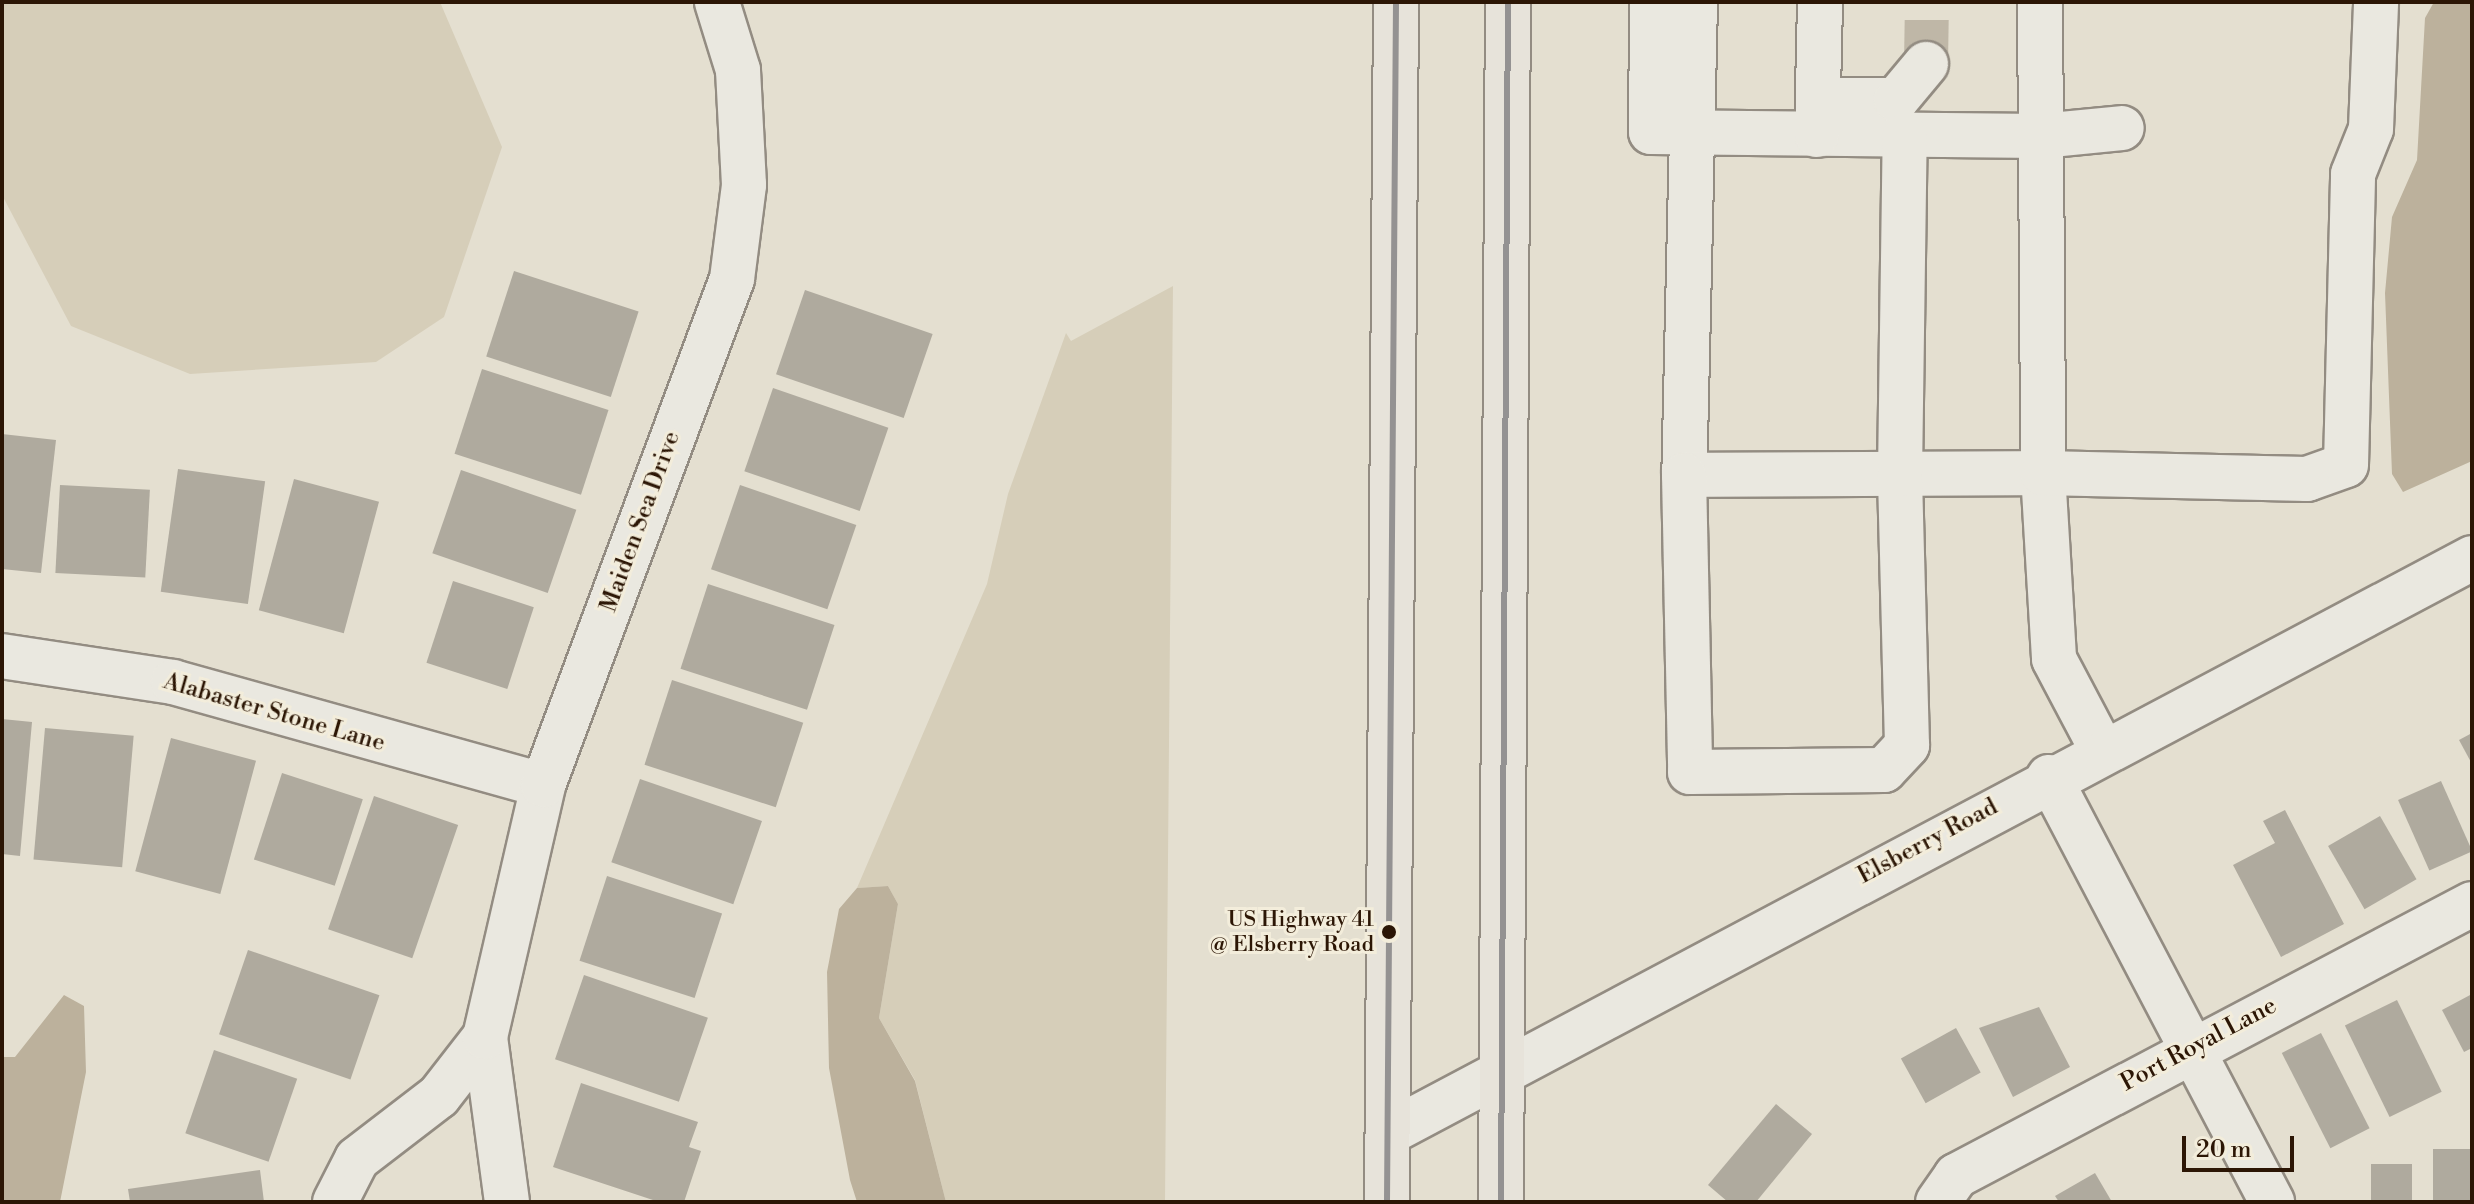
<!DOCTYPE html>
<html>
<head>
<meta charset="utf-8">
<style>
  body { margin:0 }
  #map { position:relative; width:2474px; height:1204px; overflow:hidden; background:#e4dfd0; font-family:"Libre Bodoni",serif }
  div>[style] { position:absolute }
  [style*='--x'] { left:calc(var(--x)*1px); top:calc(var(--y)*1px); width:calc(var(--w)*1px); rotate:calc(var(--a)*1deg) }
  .green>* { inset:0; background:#d6ceb9 }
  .water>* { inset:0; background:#bcb19c }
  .building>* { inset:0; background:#afaa9e; transform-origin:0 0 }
  .minor-tunnel>* { height:44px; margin-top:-22px; transform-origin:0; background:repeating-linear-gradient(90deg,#bfb7a7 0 44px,transparent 0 66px) }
  .roads { filter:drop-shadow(2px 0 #938c82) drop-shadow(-2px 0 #938c82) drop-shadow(0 2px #938c82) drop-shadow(0 -2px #938c82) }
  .minor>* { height:44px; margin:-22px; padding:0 22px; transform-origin:22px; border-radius:22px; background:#eae8e0 }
  .major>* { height:44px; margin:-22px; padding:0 22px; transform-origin:22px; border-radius:22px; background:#e7e3da }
  .bus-1>* { height:6px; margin:-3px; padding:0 3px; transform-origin:3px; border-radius:3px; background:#949292 }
  .dots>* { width:22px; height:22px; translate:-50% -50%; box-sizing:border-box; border:4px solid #f3eddb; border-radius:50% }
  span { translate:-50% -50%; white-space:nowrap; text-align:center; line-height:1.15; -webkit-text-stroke:6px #f3eddb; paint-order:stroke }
  .bus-label { font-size:22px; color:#2c1605 }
  .right { translate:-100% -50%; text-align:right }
  .street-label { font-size:24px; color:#2c1605 }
  .frame { position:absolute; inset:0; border:4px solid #2c1605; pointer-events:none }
  .scale { position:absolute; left:2182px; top:1136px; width:112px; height:36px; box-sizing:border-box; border:4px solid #2c1605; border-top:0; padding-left:10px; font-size:24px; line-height:28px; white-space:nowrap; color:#2c1605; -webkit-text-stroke:6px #f3eddb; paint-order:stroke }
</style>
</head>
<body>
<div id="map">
  <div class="green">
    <i style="clip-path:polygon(2px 2px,440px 2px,502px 147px,444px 317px,376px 362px,190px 374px,71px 326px,2px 195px)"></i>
    <i style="clip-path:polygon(1173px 286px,1165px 1202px,946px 1202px,915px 1080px,879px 1018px,898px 904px,888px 886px,857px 888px,987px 584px,1008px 494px,1066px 333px,1071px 341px)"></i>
  </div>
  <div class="water">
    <i style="clip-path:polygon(2434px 2px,2472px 2px,2472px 461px,2403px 492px,2392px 474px,2385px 293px,2392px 217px,2417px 160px,2425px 18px)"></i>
    <i style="clip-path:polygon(888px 886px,898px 904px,879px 1018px,915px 1081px,946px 1202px,857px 1202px,850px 1180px,829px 1068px,827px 972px,839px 909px,857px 888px)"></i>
    <i style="clip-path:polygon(64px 995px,84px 1006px,86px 1072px,60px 1202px,2px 1202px,2px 1057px,15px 1057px)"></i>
  </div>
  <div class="building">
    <i style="left:514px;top:271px;width:131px;height:90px;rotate:18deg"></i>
    <i style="left:805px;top:290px;width:135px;height:89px;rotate:19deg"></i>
    <i style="left:482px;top:369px;width:133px;height:89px;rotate:18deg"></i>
    <i style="left:773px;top:388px;width:122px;height:88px;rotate:19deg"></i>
    <i style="clip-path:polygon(2px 434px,56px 440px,41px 573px,2px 569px)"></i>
    <i style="left:178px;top:469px;width:88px;height:124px;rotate:8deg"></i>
    <i style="left:461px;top:470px;width:122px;height:88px;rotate:19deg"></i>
    <i style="left:294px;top:479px;width:88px;height:136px;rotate:15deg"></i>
    <i style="left:60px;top:485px;width:90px;height:88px;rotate:3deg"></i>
    <i style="left:740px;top:485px;width:123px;height:89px;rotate:19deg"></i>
    <i style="left:453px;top:581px;width:85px;height:86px;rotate:18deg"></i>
    <i style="left:708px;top:584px;width:133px;height:89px;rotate:18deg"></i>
    <i style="left:672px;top:680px;width:138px;height:89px;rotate:18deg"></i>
    <i style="clip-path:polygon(2px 719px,32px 722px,20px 856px,2px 854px)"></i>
    <i style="left:45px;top:728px;width:89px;height:132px;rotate:5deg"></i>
    <i style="clip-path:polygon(2472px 733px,2472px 764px,2459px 740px)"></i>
    <i style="left:171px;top:738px;width:88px;height:138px;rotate:15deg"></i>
    <i style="left:282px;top:773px;width:85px;height:91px;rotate:18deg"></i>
    <i style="left:640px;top:779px;width:129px;height:88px;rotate:19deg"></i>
    <i style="left:2441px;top:781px;width:77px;height:47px;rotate:66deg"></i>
    <i style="left:374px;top:796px;width:89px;height:141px;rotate:19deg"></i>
    <i style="clip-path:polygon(2285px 810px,2344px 924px,2281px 957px,2233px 865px,2275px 843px,2263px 821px)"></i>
    <i style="left:2380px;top:816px;width:73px;height:60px;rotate:60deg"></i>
    <i style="left:607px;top:876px;width:121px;height:89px;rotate:18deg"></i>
    <i style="left:248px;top:950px;width:139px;height:89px;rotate:19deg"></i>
    <i style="left:584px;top:975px;width:131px;height:89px;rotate:19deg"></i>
    <i style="clip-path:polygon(2472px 994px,2472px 1048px,2464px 1052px,2442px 1010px)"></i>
    <i style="left:2397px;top:1000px;width:102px;height:58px;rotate:64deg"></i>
    <i style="clip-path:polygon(2039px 1007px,2070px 1067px,2013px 1097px,1979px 1028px)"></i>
    <i style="left:1956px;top:1028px;width:51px;height:63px;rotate:61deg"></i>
    <i style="left:2321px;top:1033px;width:107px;height:44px;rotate:63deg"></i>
    <i style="left:214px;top:1050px;width:88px;height:88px;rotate:19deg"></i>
    <i style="clip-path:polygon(581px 1083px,698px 1122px,689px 1147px,701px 1151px,684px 1202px,659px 1202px,553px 1167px)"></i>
    <i style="clip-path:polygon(1776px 1104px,1812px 1134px,1756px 1202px,1728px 1202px,1708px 1185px)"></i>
    <i style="left:2472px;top:1149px;width:53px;height:39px;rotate:90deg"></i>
    <i style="left:2412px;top:1164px;width:38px;height:41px;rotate:90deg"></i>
    <i style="clip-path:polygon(260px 1170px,264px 1202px,130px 1202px,128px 1189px)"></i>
    <i style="clip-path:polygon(2095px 1173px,2112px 1202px,2059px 1202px,2055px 1196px)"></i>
  </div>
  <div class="minor-tunnel">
    <i style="--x:1926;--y:64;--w:62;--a:-89.1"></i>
  </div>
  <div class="roads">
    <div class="minor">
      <i style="--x:1652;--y:2;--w:130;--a:90.4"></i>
      <i style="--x:1651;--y:132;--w:390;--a:0.6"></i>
      <i style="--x:2041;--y:136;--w:81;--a:-5.6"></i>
      <i style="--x:1695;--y:2;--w:473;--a:91.3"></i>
      <i style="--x:1684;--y:475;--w:359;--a:-0.3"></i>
      <i style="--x:2043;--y:473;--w:186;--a:86.6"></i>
      <i style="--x:2054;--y:659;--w:103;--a:62.2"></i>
      <i style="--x:2040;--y:2;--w:471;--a:89.6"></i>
      <i style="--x:2043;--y:473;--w:264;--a:1.3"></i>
      <i style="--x:2307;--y:479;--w:41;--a:-19.7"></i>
      <i style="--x:2346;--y:465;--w:291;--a:-88.6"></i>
      <i style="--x:2353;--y:174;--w:48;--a:-68.2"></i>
      <i style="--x:2371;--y:129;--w:127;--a:-87.7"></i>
      <i style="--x:1818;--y:100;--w:78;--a:0"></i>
      <i style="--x:1896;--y:100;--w:47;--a:-50.2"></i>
      <i style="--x:1817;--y:135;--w:133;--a:-88.7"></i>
      <i style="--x:1684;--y:475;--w:297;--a:88.8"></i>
      <i style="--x:1690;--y:772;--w:194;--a:-0.6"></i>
      <i style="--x:1884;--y:770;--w:34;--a:-47"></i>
      <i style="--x:1907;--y:745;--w:271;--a:-91.5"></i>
      <i style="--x:1900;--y:474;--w:338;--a:-89.2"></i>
      <i style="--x:2;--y:656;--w:173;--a:8.6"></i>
      <i style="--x:173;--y:682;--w:384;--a:15.6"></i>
      <i style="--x:2049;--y:777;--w:480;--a:62.3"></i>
      <i style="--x:1388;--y:1133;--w:1227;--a:-27.94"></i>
      <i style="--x:335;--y:1202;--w:48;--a:-62.9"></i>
      <i style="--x:357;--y:1159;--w:103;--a:-37.5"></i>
      <i style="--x:439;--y:1096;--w:75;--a:-52.1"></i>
      <i style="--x:507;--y:1202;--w:166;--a:-97.6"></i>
      <i style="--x:485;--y:1037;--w:259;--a:-77"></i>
      <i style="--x:543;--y:785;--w:540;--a:-69.52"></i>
      <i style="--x:732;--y:279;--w:95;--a:-82.7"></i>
      <i style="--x:744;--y:185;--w:115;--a:-93"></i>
      <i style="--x:738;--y:70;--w:71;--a:-107.2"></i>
      <i style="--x:1938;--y:1202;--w:32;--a:-55"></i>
      <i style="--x:1956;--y:1176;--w:583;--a:-27.8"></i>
    </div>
    <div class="major">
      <i style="--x:1387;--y:1202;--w:1200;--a:-89.57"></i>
      <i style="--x:1501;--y:1202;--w:1200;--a:-89.67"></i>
    </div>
  </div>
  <div class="bus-1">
    <i style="--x:1387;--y:1202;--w:1200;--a:-89.57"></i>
    <i style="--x:1501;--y:1202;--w:1200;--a:-89.67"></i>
  </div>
  <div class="dots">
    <i style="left:1389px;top:932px;background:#2c1605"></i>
  </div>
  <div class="bus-label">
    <span class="right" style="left:1374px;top:932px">US Highway 41<br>@ Elsberry Road</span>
  </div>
  <div class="street-label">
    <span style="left:641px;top:522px;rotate:-70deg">Maiden Sea Drive</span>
    <span style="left:274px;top:713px;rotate:16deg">Alabaster Stone Lane</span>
    <span style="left:1928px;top:842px;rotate:-28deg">Elsberry Road</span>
    <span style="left:2199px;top:1045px;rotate:-28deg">Port Royal Lane</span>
  </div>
  <div class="frame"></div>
  <div class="scale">20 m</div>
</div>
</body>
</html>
